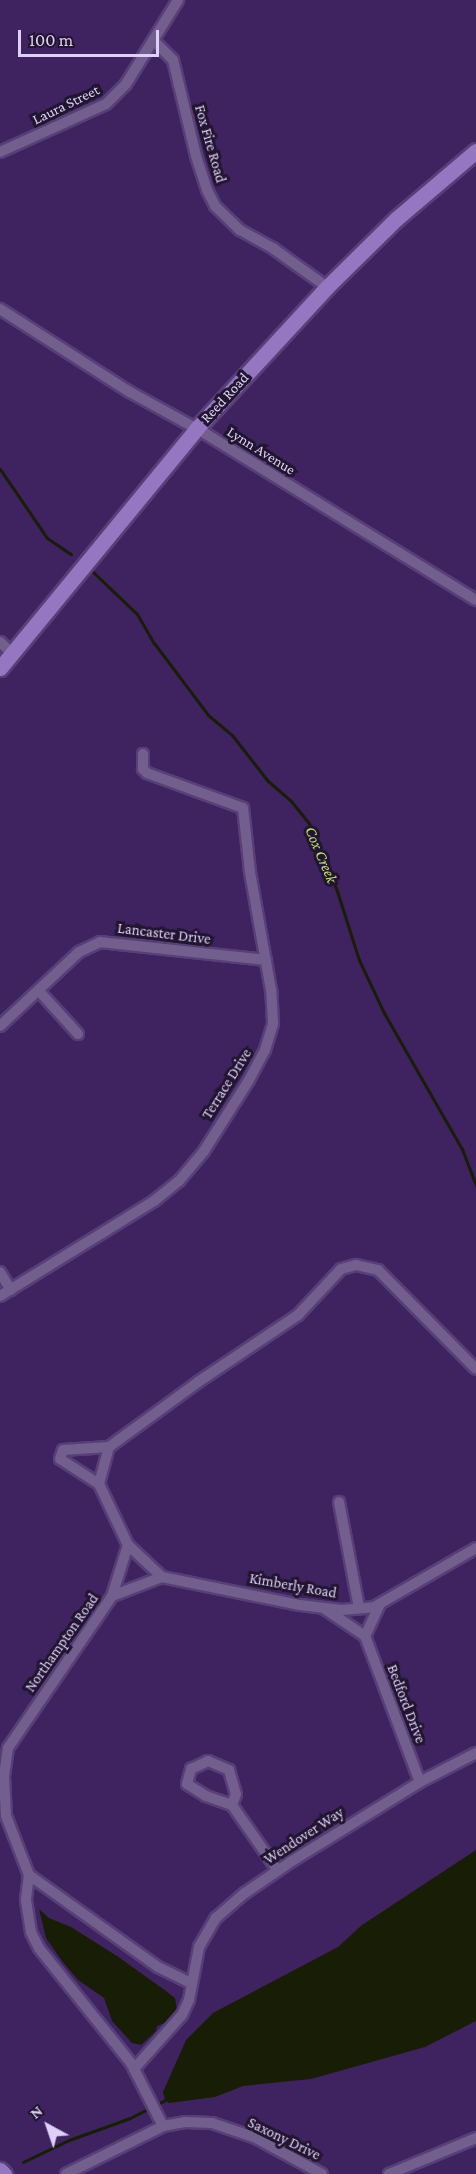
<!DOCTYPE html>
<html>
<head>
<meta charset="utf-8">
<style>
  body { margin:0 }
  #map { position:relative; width:476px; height:2174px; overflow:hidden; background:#3f2360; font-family:"Crimson Pro",serif }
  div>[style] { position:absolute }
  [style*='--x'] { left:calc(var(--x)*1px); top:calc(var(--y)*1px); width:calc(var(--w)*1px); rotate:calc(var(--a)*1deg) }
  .water>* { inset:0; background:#171e05 }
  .stream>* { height:3px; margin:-1.5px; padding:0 1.5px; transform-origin:1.5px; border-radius:1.5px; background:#171e05 }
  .roads { filter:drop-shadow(2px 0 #583f78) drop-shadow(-2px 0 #583f78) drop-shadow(0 2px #583f78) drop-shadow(0 -2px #583f78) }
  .street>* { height:10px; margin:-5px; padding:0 5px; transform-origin:5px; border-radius:5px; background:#725f8e }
  .secondary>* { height:15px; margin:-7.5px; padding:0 7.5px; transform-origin:7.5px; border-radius:7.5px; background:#9576c0 }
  span { translate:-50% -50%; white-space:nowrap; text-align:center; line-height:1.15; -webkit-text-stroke:6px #211530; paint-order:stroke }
  .street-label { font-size:15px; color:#ded0f6 }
  .water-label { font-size:16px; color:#c0df74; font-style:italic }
  .north { position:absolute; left:18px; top:2096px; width:60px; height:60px; -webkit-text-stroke:4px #211530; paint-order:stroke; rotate:320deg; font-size:16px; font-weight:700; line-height:24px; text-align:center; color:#ded0f6 }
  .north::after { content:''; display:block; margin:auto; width:21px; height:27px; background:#ded0f6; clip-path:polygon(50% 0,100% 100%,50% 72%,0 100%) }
  .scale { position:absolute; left:18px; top:30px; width:141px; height:27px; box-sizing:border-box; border:3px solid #ded0f6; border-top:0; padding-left:8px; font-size:18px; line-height:21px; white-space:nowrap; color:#ded0f6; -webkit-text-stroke:4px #211530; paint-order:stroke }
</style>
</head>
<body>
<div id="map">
  <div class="water">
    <i style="clip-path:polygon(476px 1850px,476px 2021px,425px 2047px,311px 2079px,243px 2086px,215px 2097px,169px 2103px,165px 2100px,163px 2092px,186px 2040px,213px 2013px,338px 1947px,362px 1925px)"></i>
    <i style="clip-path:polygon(39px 1909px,49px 1918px,71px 1927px,117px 1956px,166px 1991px,175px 1998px,177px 2010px,165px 2023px,157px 2026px,156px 2031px,141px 2045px,132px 2043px,112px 2021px,104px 1998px,78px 1980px,62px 1961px,46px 1938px)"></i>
  </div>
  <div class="stream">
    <i style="--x:0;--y:469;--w:83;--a:55.7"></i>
    <i style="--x:47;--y:538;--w:29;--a:34"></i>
    <i style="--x:93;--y:572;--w:61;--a:43.7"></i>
    <i style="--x:137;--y:614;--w:34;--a:60"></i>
    <i style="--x:154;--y:643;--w:90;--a:53.1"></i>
    <i style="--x:208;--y:715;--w:31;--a:40"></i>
    <i style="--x:232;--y:735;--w:58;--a:52"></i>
    <i style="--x:268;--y:781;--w:30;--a:41"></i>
    <i style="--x:291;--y:801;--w:28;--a:51"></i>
    <i style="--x:309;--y:823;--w:74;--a:67.6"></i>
    <i style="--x:337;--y:891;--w:72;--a:72.3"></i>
    <i style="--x:359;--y:960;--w:59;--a:64.7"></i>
    <i style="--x:384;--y:1013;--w:157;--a:60.2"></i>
    <i style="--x:462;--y:1149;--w:39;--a:69"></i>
    <i style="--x:23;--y:2162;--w:51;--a:-25.6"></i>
    <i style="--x:69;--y:2140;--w:65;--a:-19.8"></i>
    <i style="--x:130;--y:2118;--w:39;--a:-27"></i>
  </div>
  <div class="roads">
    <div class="street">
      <i style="--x:154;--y:41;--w:27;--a:45"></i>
      <i style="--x:173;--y:60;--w:99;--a:76.5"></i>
      <i style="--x:196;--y:156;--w:36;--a:72"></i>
      <i style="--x:207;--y:190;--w:18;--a:63"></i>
      <i style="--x:215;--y:206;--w:35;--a:44"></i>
      <i style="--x:240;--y:230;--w:39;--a:29"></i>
      <i style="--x:274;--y:249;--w:65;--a:35.6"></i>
      <i style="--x:0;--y:152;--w:116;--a:-24.4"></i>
      <i style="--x:106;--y:104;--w:28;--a:-45"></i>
      <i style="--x:126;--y:84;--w:99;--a:-58.2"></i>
      <i style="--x:0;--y:309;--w:154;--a:32.6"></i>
      <i style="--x:130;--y:392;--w:87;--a:28.9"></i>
      <i style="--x:206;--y:434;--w:317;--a:31.6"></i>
      <i style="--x:0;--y:642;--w:16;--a:43"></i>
      <i style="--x:39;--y:991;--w:58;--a:47.8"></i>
      <i style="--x:0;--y:1026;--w:108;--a:-43.1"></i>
      <i style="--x:79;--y:952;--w:23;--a:-25"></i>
      <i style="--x:100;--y:942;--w:167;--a:6.2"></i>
      <i style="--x:0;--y:1272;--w:21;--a:59"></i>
      <i style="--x:0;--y:1296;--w:181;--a:-31.7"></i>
      <i style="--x:154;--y:1201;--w:32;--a:-39"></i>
      <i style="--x:179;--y:1181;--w:39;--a:-50"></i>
      <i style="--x:204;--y:1151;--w:84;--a:-57.6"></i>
      <i style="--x:249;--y:1080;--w:34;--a:-62"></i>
      <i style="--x:265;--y:1050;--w:28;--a:-73"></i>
      <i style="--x:273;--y:1023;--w:33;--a:-93"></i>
      <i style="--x:271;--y:990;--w:120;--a:-100.1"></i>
      <i style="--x:250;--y:872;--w:64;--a:-96.2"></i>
      <i style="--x:243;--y:808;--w:102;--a:-160"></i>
      <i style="--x:147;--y:773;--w:6;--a:-135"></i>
      <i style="--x:143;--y:769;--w:15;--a:-90"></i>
      <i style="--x:99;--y:1484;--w:46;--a:-147.3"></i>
      <i style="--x:60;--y:1459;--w:9;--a:-72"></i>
      <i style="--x:63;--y:1450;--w:46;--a:-3.7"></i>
      <i style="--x:339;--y:1502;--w:108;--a:79.3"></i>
      <i style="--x:128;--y:1545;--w:47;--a:43.3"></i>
      <i style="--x:162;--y:1577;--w:141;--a:11.5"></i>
      <i style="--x:300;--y:1605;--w:42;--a:6.8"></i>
      <i style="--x:342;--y:1610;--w:32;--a:-5"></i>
      <i style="--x:374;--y:1607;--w:118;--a:-30"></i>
      <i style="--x:112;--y:1596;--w:53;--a:-20.8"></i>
      <i style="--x:380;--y:1604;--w:35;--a:115"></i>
      <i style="--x:365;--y:1636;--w:156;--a:69.4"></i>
      <i style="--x:325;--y:1609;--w:48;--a:34"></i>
      <i style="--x:208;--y:1761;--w:23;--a:23"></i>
      <i style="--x:229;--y:1770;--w:25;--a:74"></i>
      <i style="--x:236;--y:1794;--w:12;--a:110"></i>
      <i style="--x:232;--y:1805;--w:28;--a:-161"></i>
      <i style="--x:206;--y:1796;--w:22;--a:-148"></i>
      <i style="--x:187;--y:1784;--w:16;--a:-75"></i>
      <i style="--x:191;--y:1769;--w:19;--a:-25"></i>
      <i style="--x:232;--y:1805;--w:80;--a:55.1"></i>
      <i style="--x:29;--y:1875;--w:158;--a:35.5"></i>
      <i style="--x:158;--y:1967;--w:37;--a:26"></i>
      <i style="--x:134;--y:2069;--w:72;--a:-48.4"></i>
      <i style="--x:182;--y:2015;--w:17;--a:-65"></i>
      <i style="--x:189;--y:2000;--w:54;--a:-79.3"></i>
      <i style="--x:199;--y:1947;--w:34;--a:-60"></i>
      <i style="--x:216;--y:1918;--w:38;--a:-41"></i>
      <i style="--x:245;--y:1893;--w:57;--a:-34.2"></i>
      <i style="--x:292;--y:1861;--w:150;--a:-31.7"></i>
      <i style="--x:420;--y:1782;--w:63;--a:-27.4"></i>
      <i style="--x:163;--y:2126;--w:71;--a:-116.9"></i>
      <i style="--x:131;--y:2063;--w:147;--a:-128.7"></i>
      <i style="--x:39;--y:1948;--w:18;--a:-117"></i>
      <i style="--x:31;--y:1932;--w:33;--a:-99"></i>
      <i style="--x:26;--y:1899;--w:24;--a:-83"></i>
      <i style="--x:29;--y:1875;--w:63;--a:-111.3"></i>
      <i style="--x:6;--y:1816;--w:40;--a:-92.9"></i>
      <i style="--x:4;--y:1776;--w:28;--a:-82"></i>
      <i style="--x:8;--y:1748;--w:184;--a:-55.6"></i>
      <i style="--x:112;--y:1596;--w:53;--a:-72.6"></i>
      <i style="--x:128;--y:1545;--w:68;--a:-115.4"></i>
      <i style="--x:99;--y:1484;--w:38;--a:-75"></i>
      <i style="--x:109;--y:1447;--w:110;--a:-36.1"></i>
      <i style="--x:198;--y:1382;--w:120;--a:-33.8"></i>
      <i style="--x:298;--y:1315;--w:63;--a:-46.9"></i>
      <i style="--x:341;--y:1269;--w:16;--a:-15"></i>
      <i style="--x:356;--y:1265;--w:23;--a:13"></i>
      <i style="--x:378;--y:1270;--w:139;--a:45.3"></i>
      <i style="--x:66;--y:2174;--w:108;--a:-26.3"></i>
      <i style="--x:163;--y:2126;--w:22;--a:-10"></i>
      <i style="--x:185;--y:2122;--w:27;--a:2"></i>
      <i style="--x:212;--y:2123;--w:46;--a:18.8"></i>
      <i style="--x:256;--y:2138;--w:75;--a:28.6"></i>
      <i style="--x:389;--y:2174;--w:94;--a:-22.5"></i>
    </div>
    <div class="secondary">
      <i style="--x:0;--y:668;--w:309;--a:-50.6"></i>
      <i style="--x:196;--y:429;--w:193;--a:-47.3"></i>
      <i style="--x:327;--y:287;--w:97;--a:-44.6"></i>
      <i style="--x:396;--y:219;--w:105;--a:-40.4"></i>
      <i style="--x:0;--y:2170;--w:6;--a:45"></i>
    </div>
  </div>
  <div class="street-label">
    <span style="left:66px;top:105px;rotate:-26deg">Laura Street</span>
    <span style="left:210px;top:144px;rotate:74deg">Fox Fire Road</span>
    <span style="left:225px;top:398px;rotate:-47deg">Reed Road</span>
    <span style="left:261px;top:451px;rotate:32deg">Lynn Avenue</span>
    <span style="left:164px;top:934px;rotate:7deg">Lancaster Drive</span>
    <span style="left:227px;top:1084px;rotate:-58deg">Terrace Drive</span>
    <span style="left:293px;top:1586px;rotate:10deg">Kimberly Road</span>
    <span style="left:62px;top:1643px;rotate:-55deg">Northampton Road</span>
    <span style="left:406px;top:1704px;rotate:69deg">Bedford Drive</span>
    <span style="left:304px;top:1836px;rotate:-33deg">Wendover Way</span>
    <span style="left:284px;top:2139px;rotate:26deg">Saxony Drive</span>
  </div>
  <div class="water-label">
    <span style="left:321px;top:855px;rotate:67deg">Cox Creek</span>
  </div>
  <div class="north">N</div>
  <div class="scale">100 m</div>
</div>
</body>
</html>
